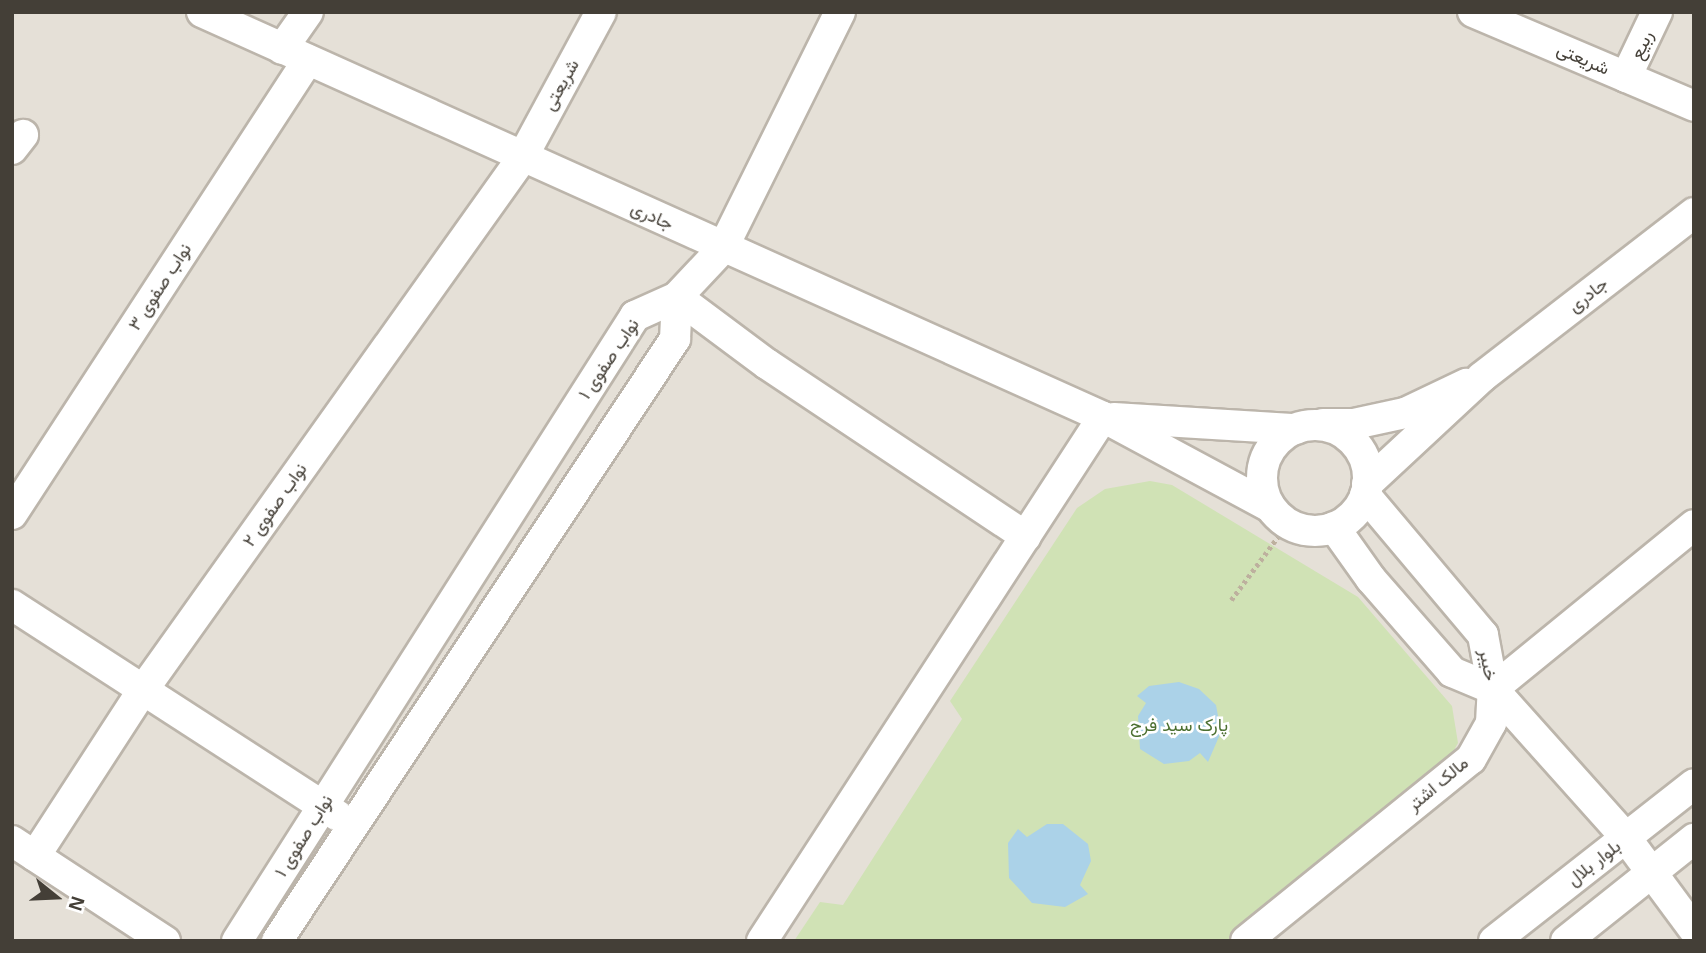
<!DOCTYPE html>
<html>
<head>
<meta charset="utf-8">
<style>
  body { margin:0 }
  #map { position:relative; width:1706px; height:953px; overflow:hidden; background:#f2eee8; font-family:Arial,Vazirmatn,sans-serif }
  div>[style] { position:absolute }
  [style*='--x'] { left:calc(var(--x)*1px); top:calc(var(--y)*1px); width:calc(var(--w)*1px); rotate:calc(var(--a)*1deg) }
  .residential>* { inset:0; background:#e5e0d7; transform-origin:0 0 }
  .green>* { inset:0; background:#d0e2b5 }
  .water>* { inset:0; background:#abd2e8 }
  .path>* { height:4.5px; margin-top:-2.25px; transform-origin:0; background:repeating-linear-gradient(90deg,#bdb09e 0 3.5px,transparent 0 7px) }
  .roads { filter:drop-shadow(2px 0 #bcb5ab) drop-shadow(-2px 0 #bcb5ab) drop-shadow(0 2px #bcb5ab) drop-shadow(0 -2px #bcb5ab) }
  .minor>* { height:30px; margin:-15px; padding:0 15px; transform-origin:15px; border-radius:15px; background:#fff }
  .minor>.ring { margin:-15px; padding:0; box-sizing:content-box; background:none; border:30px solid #fff; border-radius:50% }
  span { translate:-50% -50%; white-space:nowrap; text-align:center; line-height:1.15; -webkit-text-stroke:5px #fff; paint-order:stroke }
  .street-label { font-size:18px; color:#443f37 }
  .park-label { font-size:18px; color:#4c7031 }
  .frame { position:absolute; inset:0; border:14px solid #443f37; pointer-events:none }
  .north { position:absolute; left:21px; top:862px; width:70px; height:70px; -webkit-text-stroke:5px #fff; paint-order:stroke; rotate:108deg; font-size:19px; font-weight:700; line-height:28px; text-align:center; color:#443f37 }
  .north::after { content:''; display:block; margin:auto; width:24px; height:32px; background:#443f37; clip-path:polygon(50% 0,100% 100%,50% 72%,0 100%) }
</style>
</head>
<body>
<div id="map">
  <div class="residential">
    <i style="left:12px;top:12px;width:1682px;height:929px"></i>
  </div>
  <div class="green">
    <i style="clip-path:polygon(1150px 481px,1172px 485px,1358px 597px,1452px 706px,1458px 743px,1441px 774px,1234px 941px,794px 941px,820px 902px,843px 905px,962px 719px,950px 701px,1077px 508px,1105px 489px)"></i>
  </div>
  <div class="water">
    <i style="clip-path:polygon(1179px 682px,1199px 689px,1216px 705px,1221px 732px,1208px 762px,1200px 753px,1189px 761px,1164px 764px,1140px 749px,1138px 716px,1146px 703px,1137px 696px,1149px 686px)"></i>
    <i style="clip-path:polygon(1047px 824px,1063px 824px,1088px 844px,1091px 861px,1080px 885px,1088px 894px,1065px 907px,1032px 903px,1009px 878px,1008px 843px,1018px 829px,1027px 837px)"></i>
  </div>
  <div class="path">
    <i style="--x:1231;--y:600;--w:82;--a:-53.4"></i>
  </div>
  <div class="roads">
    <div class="minor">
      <i style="--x:202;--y:12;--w:988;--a:24.2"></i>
      <i style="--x:1103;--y:417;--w:190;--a:28.3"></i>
      <i style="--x:840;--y:12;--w:263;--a:116.4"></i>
      <i style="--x:723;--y:248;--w:67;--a:133.2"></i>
      <i style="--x:677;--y:297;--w:112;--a:36.7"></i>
      <i style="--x:767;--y:364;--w:311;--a:33.7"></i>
      <i style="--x:1473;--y:12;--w:240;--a:23"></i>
      <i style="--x:282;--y:49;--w:45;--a:-54.9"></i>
      <i style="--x:1626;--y:77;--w:72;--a:-64.5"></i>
      <i style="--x:12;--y:149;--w:18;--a:-52"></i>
      <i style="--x:1114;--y:418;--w:182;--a:3.5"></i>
      <i style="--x:1323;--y:424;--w:31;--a:0"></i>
      <i style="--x:1354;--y:424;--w:52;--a:-12.2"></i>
      <i style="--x:1405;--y:413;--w:68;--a:-25.4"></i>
      <i class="ring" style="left:1262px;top:425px;width:76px;height:76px"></i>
      <i style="--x:1367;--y:484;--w:157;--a:-42.9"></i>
      <i style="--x:1482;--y:377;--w:268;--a:-37.7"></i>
      <i style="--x:12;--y:514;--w:542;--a:-56.9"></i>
      <i style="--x:1334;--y:527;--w:64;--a:54.6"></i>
      <i style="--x:1371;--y:579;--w:123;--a:48.9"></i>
      <i style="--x:1452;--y:672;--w:44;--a:22.5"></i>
      <i style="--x:1493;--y:689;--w:200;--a:48.2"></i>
      <i style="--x:1626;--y:838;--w:114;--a:53.5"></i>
      <i style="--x:12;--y:605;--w:388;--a:32.9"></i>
      <i style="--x:1493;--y:689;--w:259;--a:-39.2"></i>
      <i style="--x:12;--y:841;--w:183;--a:33.2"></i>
      <i style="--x:35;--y:856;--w:198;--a:-57"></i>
      <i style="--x:143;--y:690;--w:653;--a:-54.53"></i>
      <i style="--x:522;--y:158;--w:166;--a:-61.6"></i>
      <i style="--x:237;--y:941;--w:741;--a:-57.51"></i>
      <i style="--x:635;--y:316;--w:46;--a:-24.3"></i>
      <i style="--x:677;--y:297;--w:42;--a:92.7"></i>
      <i style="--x:675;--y:339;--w:722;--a:123.47"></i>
      <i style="--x:762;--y:941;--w:625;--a:-56.95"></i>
      <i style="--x:1246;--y:941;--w:289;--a:-39"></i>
      <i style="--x:1471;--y:759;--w:41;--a:-60.9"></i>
      <i style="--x:1491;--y:723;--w:34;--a:-87"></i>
      <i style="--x:1493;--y:689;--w:55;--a:-100.5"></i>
      <i style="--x:1483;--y:635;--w:183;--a:-130.1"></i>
      <i style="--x:1494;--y:941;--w:254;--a:-38.1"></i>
      <i style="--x:1566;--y:941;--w:164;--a:-38.6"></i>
    </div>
  </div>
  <div class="street-label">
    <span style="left:1642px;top:45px;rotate:-64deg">ربیع</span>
    <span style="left:1583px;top:59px;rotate:23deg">شریعتی</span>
    <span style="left:561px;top:85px;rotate:-61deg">شریعتی</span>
    <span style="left:652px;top:216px;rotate:24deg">جادری</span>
    <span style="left:160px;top:287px;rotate:-57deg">نواب صفوی ۳</span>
    <span style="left:1588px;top:295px;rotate:-38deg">جادری</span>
    <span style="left:609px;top:359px;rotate:-56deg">نواب صفوی ۱</span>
    <span style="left:275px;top:505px;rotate:-55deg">نواب صفوی ۲</span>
    <span style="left:1488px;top:665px;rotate:79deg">خیبر</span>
    <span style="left:1438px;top:784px;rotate:-40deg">مالک اشتر</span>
    <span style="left:304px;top:836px;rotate:-58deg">نواب صفوی ۱</span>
    <span style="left:1594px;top:863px;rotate:-38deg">بلوار بلال</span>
  </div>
  <div class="park-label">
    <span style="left:1179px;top:725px">پارک سید فرج</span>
  </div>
  <div class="frame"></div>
  <div class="north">N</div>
</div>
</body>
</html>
